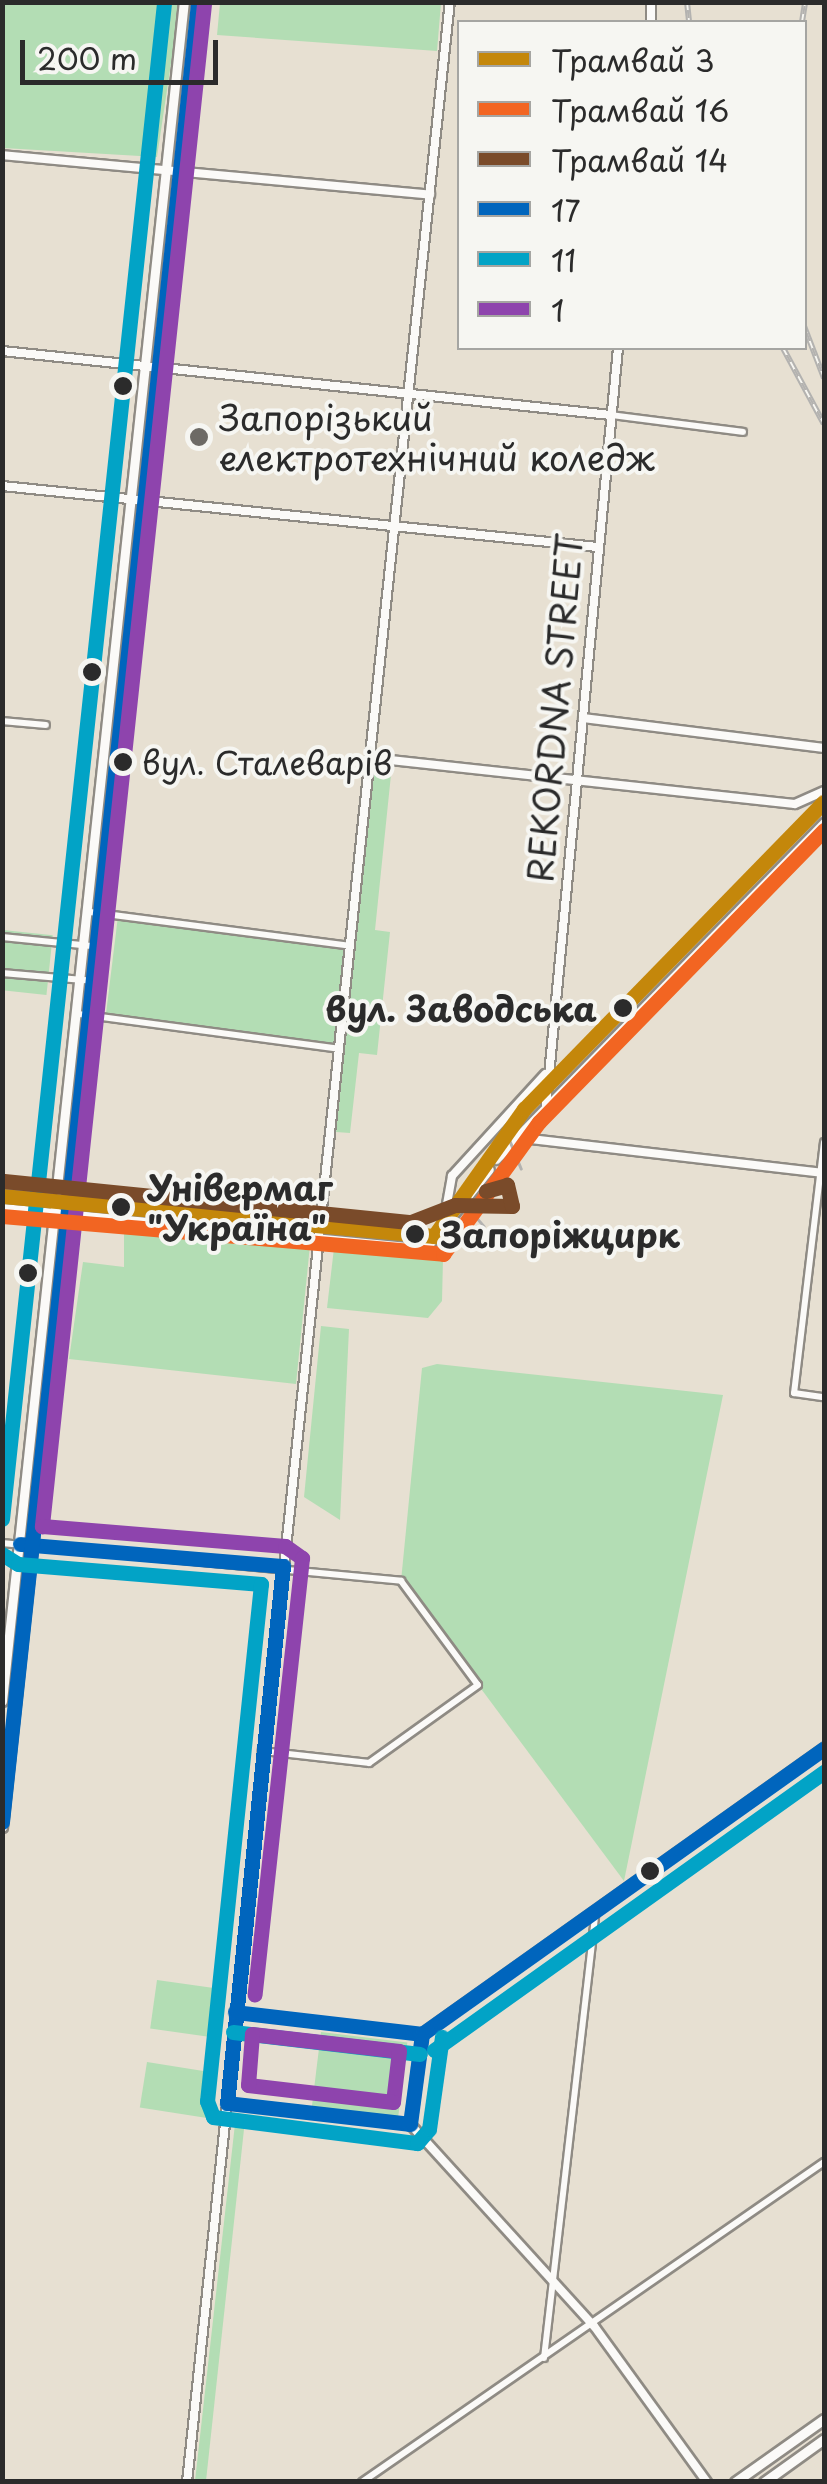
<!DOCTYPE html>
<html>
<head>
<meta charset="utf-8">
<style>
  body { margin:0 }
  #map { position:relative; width:827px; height:2484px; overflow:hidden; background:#e7e0d2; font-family:"Playpen Sans",sans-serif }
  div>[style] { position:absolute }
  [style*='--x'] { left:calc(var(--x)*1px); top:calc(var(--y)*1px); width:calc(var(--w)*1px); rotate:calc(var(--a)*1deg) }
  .green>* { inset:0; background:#b3ddb4; transform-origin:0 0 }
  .roads { filter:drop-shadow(2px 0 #8f8b84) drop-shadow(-2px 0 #8f8b84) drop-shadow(0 2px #8f8b84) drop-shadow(0 -2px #8f8b84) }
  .minor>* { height:6px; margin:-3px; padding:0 3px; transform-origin:3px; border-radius:3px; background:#fbfaf8 }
  .tertiary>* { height:8px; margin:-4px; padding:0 4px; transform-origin:4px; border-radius:4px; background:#fbfaf8 }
  .secondary>* { height:9px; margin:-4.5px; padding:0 4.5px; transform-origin:4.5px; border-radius:4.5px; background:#fbfaf8 }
  .primary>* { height:9px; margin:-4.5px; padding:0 4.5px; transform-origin:4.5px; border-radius:4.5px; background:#fbfaf8 }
  .tram>* { height:2.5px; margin:-1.25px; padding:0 1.25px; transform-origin:1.25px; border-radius:1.25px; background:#b3b2b0 }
  .rail>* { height:6px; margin-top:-3px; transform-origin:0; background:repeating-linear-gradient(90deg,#f6f6f2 0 8px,#b3b2b0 0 16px); box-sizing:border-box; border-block:2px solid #b3b2b0 }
  .bus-1>* { height:15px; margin:-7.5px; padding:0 7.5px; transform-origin:7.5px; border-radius:7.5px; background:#0065bd }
  .bus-2>* { height:15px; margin:-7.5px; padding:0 7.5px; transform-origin:7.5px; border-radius:7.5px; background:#02a3c6 }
  .bus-3>* { height:15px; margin:-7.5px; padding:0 7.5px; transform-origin:7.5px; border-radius:7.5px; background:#8e44ad }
  .tram-1>* { height:15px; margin:-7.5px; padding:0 7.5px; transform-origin:7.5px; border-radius:7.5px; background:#c4870b }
  .tram-2>* { height:15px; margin:-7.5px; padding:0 7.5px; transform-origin:7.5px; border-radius:7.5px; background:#f26522 }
  .tram-3>* { height:15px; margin:-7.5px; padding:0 7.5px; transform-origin:7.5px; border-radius:7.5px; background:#7a4b2a }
  .dots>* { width:28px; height:28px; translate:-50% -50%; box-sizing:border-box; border:5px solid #f6f6f2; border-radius:50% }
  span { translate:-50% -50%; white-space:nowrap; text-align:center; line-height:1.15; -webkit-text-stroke:8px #f6f6f2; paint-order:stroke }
  .bus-label { font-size:32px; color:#2b2b2b }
  .left { translate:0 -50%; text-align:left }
  .poi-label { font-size:35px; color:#2b2b2b }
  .street-label { font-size:35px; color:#2b2b2b }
  .stop-label { font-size:35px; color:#2b2b2b; font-weight:700 }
  .right { translate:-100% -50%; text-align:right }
  .frame { position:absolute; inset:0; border:5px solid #2b2b2b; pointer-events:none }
  .legend { position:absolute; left:457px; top:20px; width:350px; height:330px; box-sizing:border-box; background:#f6f6f2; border:2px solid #a5a5a2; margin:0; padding:12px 18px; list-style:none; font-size:30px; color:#2b2b2b }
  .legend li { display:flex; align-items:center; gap:20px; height:50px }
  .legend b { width:50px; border:2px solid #a5a5a2 }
  .scale { position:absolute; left:20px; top:40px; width:198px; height:45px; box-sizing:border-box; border:5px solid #2b2b2b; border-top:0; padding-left:12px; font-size:30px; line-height:35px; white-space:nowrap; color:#2b2b2b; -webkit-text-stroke:8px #f6f6f2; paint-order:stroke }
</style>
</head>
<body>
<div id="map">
  <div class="green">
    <i style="clip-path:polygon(2px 3px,180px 3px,157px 157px,3px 148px)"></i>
    <i style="clip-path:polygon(220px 3px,441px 3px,437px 51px,217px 35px)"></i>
    <i style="clip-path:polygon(375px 764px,392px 765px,375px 930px,390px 932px,377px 1055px,359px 1053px,350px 1133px,336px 1132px)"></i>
    <i style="left:118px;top:916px;width:237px;height:102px;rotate:7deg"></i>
    <i style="left:3px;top:930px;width:50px;height:60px;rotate:6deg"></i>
    <i style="clip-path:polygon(124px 1225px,310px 1245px,296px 1384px,69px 1359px,83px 1262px,124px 1267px)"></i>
    <i style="clip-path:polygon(334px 1248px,443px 1259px,442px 1301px,428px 1318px,327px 1308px)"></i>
    <i style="clip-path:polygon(321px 1326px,349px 1329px,340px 1520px,304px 1497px)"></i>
    <i style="clip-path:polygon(437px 1364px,723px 1395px,624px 1881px,401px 1581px,422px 1368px)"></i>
    <i style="left:157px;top:1980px;width:68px;height:49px;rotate:8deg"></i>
    <i style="left:321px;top:2032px;width:87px;height:75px;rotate:7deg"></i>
    <i style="left:147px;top:2062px;width:68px;height:46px;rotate:9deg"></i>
    <i style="clip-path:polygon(245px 2120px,206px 2481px,195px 2481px,235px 2124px)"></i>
  </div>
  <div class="roads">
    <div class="minor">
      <i style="--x:611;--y:415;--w:133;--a:7.3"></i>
      <i style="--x:2;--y:721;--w:44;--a:5.2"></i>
      <i style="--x:90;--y:912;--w:263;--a:7.4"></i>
      <i style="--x:2;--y:937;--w:100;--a:5.8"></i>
      <i style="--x:2;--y:973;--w:93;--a:4.9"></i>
      <i style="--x:79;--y:1014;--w:263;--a:7.6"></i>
      <i style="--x:824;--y:1142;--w:253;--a:96.8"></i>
      <i style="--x:794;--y:1393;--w:30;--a:8"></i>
      <i style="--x:2;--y:1543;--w:401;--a:5.4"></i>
      <i style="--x:401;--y:1581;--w:129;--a:53.5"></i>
      <i style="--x:478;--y:1685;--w:134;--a:144.4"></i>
      <i style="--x:369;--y:1763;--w:108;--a:-173.6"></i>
      <i style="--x:544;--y:2358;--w:450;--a:-83.4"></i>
      <i style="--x:362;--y:2482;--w:562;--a:-34.71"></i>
    </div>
    <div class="tertiary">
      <i style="--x:651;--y:2;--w:20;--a:90"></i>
      <i style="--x:2;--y:155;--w:430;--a:5.3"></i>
      <i style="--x:2;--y:351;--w:612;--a:6"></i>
      <i style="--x:2;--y:486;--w:598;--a:5.85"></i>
      <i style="--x:583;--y:718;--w:243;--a:7.1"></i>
      <i style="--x:372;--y:758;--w:425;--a:6.2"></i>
      <i style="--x:795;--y:804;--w:32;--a:-24"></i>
      <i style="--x:546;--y:1107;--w:762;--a:-84.58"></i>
      <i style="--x:513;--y:1137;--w:313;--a:6.6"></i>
      <i style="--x:444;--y:1221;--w:46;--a:-79.9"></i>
      <i style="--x:452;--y:1176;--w:138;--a:-47.6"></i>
      <i style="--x:235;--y:2012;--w:188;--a:6.7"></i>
      <i style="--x:422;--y:2034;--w:493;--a:-35.4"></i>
      <i style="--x:227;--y:2103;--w:184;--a:6.5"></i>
      <i style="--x:410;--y:2124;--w:91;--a:-82.4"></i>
      <i style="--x:410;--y:2124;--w:273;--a:47.7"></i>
      <i style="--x:594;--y:2326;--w:193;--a:54.1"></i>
      <i style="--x:187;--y:2482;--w:2494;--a:-83.95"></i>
    </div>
    <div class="secondary">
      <i style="--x:496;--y:1159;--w:470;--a:-45.7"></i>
      <i style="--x:2;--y:1194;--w:441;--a:5.7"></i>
      <i style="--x:2;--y:1208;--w:425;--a:5.5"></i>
      <i style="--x:425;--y:1249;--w:102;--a:-51.3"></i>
      <i style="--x:735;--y:2482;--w:109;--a:-35.3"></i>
      <i style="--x:764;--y:2482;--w:74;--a:-35.6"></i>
    </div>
    <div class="primary">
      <i style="--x:2;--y:1701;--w:1709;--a:-83.89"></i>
      <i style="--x:2;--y:1827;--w:1835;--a:-83.87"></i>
    </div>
  </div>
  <div class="tram">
    <i style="--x:508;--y:1136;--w:35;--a:68"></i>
    <i style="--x:470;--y:1183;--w:27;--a:90"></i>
    <i style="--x:470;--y:1210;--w:21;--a:49"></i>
  </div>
  <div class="rail">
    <i style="--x:687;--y:2;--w:20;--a:84"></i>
    <i style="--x:802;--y:22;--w:20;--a:-81"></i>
    <i style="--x:804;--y:326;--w:56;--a:69"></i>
    <i style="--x:783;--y:348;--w:86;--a:61.7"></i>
  </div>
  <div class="bus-1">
    <i style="--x:20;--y:1544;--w:264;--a:4.8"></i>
    <i style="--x:283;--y:1566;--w:540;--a:95.95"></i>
    <i style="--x:227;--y:2103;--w:184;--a:6.5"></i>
    <i style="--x:410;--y:2124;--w:91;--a:-82.4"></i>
    <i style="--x:2;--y:1822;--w:1831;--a:-83.85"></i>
    <i style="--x:235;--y:2012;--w:188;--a:6.7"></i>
    <i style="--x:422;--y:2034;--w:493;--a:-35.4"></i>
  </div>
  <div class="bus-2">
    <i style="--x:2;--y:1519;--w:1526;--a:-83.9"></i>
    <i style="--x:2;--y:1554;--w:19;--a:32"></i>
    <i style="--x:18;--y:1564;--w:244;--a:4.7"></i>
    <i style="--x:261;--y:1584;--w:520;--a:95.96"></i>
    <i style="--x:207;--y:2101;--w:17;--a:69"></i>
    <i style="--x:213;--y:2117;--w:206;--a:7.3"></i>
    <i style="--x:417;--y:2143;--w:18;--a:-49"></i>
    <i style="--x:429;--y:2129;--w:93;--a:-82"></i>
    <i style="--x:233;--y:2032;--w:188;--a:6.7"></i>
    <i style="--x:434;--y:2050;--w:479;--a:-35.5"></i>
  </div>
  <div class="bus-3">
    <i style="--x:204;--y:4;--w:1531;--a:96.08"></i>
    <i style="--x:42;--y:1526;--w:244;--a:4.7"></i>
    <i style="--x:285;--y:1546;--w:21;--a:35"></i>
    <i style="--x:302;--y:1558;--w:439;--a:96.2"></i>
    <i style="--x:252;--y:2034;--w:148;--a:6.6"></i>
    <i style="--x:399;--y:2051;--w:51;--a:96.7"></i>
    <i style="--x:393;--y:2102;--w:146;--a:-173.3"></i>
    <i style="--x:248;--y:2085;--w:51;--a:-85.5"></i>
  </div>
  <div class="tram-1">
    <i style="--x:2;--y:1196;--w:434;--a:5.3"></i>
    <i style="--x:434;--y:1236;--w:156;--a:-54.7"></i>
    <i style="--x:524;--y:1109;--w:429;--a:-45.7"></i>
  </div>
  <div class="tram-2">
    <i style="--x:2;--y:1216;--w:443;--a:4.9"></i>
    <i style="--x:443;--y:1254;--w:163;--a:-54"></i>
    <i style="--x:539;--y:1122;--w:408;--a:-45.7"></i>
  </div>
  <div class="tram-3">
    <i style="--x:4;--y:1181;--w:409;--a:5.8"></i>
    <i style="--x:411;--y:1222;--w:47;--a:-21.1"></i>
    <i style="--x:455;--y:1205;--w:57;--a:1"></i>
    <i style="--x:512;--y:1206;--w:22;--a:-103"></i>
    <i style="--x:507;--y:1185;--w:22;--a:164"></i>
  </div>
  <div class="dots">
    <i style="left:123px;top:386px;background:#2b2b2b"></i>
    <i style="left:199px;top:437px;background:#6d6a65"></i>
    <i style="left:92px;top:672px;background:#2b2b2b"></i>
    <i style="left:123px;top:762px;background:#2b2b2b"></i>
    <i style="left:623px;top:1008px;background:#2b2b2b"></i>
    <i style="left:121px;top:1207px;background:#2b2b2b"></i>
    <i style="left:415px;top:1234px;background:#2b2b2b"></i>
    <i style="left:28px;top:1273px;background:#2b2b2b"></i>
    <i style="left:650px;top:1871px;background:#2b2b2b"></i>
  </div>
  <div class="bus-label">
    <span class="left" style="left:142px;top:762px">вул. Сталеварів</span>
  </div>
  <div class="poi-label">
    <span class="left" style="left:219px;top:437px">Запорізький<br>електротехнічний коледж</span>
  </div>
  <div class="street-label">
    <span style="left:554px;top:708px;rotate:-85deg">REKORDNA STREET</span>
  </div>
  <div class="stop-label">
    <span class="right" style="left:597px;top:1008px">вул. Заводська</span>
    <span class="left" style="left:147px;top:1207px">Універмаг<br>"Україна"</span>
    <span class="left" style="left:441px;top:1234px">Запоріжцирк</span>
  </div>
  <div class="frame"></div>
  <ul class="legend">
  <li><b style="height:12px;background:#c4870b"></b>Трамвай 3</li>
  <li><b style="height:12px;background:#f26522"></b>Трамвай 16</li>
  <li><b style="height:12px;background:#7a4b2a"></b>Трамвай 14</li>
  <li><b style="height:12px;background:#0065bd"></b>17</li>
  <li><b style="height:12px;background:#02a3c6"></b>11</li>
  <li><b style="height:12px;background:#8e44ad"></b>1</li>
  </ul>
  <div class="scale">200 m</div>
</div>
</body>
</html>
